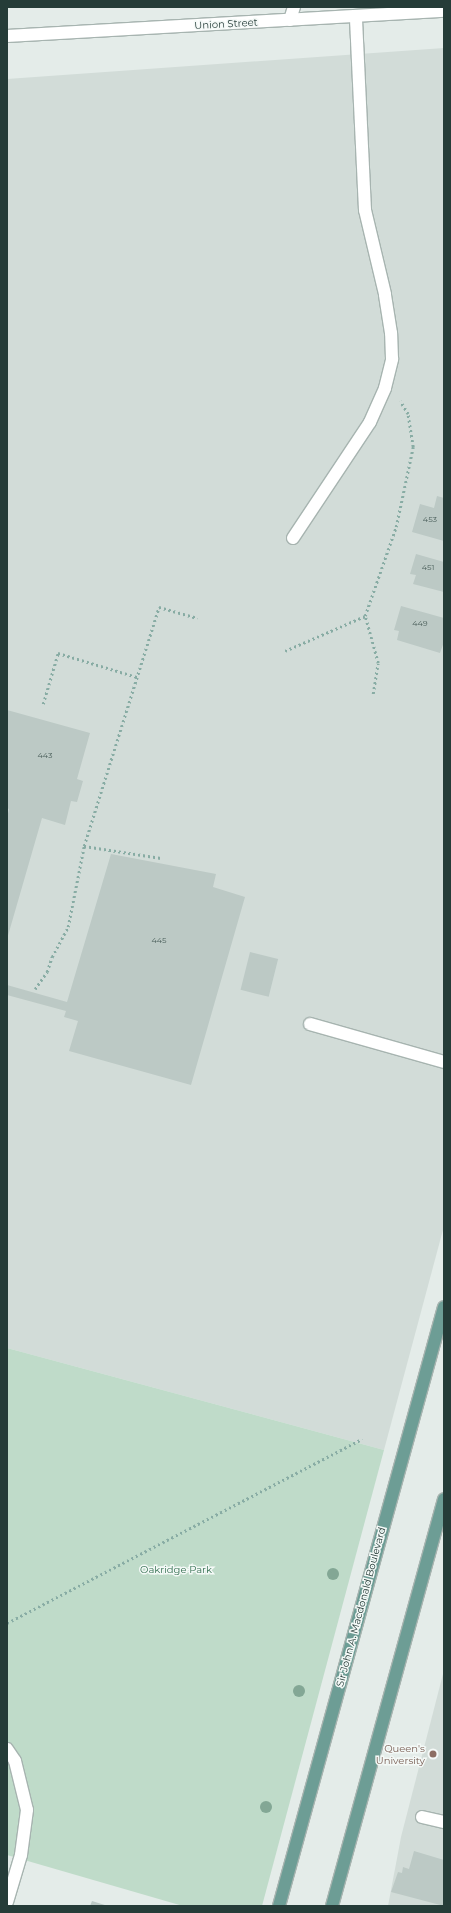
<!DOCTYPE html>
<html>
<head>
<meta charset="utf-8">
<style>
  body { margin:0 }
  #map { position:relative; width:451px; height:1913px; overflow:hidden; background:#e4ece9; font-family:Montserrat,sans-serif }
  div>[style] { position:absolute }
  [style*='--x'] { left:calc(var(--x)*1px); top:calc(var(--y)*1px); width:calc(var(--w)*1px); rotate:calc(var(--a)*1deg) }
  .built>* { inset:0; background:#d2dcd8 }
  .green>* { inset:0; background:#bfdbc9 }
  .building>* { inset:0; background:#bcc9c5; transform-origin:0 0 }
  .path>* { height:2.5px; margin-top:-1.25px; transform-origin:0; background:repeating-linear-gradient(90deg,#88aca4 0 2px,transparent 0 5px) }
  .roads { filter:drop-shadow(1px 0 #a7b4b0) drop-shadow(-1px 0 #a7b4b0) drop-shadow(0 1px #a7b4b0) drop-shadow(0 -1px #a7b4b0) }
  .lane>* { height:12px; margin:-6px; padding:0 6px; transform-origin:6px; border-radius:6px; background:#fff }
  .street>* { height:12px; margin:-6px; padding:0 6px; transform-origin:6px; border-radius:6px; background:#fff }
  .secondary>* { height:12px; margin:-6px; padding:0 6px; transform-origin:6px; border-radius:6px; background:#fff }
  .primary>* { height:12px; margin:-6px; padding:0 6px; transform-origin:6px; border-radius:6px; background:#6d9d95 }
  .trees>* { width:12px; height:12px; margin:-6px; border-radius:50%; background:#83a795 }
  .dots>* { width:11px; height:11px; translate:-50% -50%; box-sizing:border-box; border:2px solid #f4f9f7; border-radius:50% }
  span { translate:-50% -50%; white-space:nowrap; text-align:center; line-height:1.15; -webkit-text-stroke:3px #f4f9f7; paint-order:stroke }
  .number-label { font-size:8px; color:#4b5f5b }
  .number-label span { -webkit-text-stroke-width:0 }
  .street-label { font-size:10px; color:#253c38 }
  .park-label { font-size:10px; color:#336f50 }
  .education-label { font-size:10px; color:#785e54 }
  .right { translate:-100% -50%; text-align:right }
  .frame { position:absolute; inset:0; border:8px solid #253c38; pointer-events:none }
</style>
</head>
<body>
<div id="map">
  <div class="built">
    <i style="clip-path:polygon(444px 48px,444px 1226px,384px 1450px,7px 1348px,7px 79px)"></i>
    <i style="clip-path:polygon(444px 1670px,444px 1906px,388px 1906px,401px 1837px)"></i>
  </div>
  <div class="green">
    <i style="clip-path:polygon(7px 1348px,384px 1450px,262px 1906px,183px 1906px,7px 1855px)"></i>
  </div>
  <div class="building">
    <i style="clip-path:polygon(437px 496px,444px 498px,444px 541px,412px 532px,420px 504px,434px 508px)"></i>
    <i style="clip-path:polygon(416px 554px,444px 562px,444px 592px,413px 584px,416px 575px,410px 574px)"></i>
    <i style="clip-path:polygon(401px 606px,444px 618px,444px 642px,440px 653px,397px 640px,399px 631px,394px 630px)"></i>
    <i style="clip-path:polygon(7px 710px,90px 733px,77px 779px,83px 781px,77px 802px,71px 801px,65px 825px,42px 818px,7px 939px,7px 818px,9px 809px,7px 808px)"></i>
    <i style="clip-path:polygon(111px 854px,216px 874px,213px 887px,245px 897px,191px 1085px,69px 1051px,78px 1021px,64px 1017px,66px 1011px,7px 995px,7px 985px,67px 1002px)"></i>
    <i style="left:250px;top:952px;width:29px;height:39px;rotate:14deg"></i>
    <i style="clip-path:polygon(414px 1851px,444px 1860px,444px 1906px,391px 1892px,398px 1872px,402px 1873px,403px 1867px,409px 1869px)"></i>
    <i style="clip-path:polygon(92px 1901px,108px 1906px,90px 1906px)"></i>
  </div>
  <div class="path">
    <i style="--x:285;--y:651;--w:87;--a:-23.6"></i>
    <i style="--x:373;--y:694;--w:31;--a:-81"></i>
    <i style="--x:378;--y:663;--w:49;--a:-105.5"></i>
    <i style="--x:365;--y:616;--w:94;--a:-70.8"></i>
    <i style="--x:396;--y:527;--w:82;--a:-78"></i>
    <i style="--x:413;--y:447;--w:33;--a:-99"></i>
    <i style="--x:408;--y:414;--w:15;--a:-122"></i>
    <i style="--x:43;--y:704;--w:53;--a:-73.6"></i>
    <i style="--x:58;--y:653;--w:83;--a:16.9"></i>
    <i style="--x:84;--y:846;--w:78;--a:8.9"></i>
    <i style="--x:35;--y:989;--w:21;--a:-55"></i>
    <i style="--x:47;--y:972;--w:16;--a:-72"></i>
    <i style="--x:52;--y:957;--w:34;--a:-62"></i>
    <i style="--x:68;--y:927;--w:83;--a:-78.8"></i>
    <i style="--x:84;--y:846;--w:250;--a:-72.6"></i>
    <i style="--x:159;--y:607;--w:40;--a:16"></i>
    <i style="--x:7;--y:1623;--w:400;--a:-27.4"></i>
  </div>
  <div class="roads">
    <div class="lane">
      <i style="--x:293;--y:538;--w:139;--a:-56.4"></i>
      <i style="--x:370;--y:422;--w:37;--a:-66"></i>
      <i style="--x:385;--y:388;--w:30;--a:-76"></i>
      <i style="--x:392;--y:359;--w:26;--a:-92"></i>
      <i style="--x:391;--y:333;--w:39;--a:-99"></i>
      <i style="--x:385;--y:294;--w:86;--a:-103.4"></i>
      <i style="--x:365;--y:210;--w:193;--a:-92.7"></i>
      <i style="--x:310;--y:1024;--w:139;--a:15.8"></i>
      <i style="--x:422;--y:1817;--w:23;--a:13"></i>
    </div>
    <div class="street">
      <i style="--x:290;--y:20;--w:14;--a:-73"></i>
      <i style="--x:7;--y:1749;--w:14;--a:56"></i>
      <i style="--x:15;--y:1761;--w:50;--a:76.2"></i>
      <i style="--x:27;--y:1810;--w:45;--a:97.6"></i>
      <i style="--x:21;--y:1855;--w:49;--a:106.6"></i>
    </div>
    <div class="secondary">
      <i style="--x:7;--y:36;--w:438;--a:-3.3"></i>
    </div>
    <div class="primary">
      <i style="--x:279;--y:1906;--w:621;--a:-74.6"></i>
      <i style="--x:332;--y:1906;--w:422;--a:-74.6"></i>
    </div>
  </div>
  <div class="trees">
    <i style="left:333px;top:1574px"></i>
    <i style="left:299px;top:1691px"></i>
    <i style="left:266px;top:1807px"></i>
  </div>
  <div class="dots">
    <i style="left:433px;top:1754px;background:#8d6e63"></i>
  </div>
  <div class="number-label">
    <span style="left:430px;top:520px">453</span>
    <span style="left:428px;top:568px">451</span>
    <span style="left:420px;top:624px">449</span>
    <span style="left:45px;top:756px">443</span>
    <span style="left:159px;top:941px">445</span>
  </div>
  <div class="street-label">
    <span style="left:226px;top:24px;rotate:-3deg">Union Street</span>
    <span style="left:361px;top:1607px;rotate:-75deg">Sir John A. Macdonald Boulevard</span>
  </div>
  <div class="park-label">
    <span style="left:176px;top:1570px">Oakridge Park</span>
  </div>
  <div class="education-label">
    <span class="right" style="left:425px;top:1754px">Queen's<br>University</span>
  </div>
  <div class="frame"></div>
</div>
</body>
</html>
